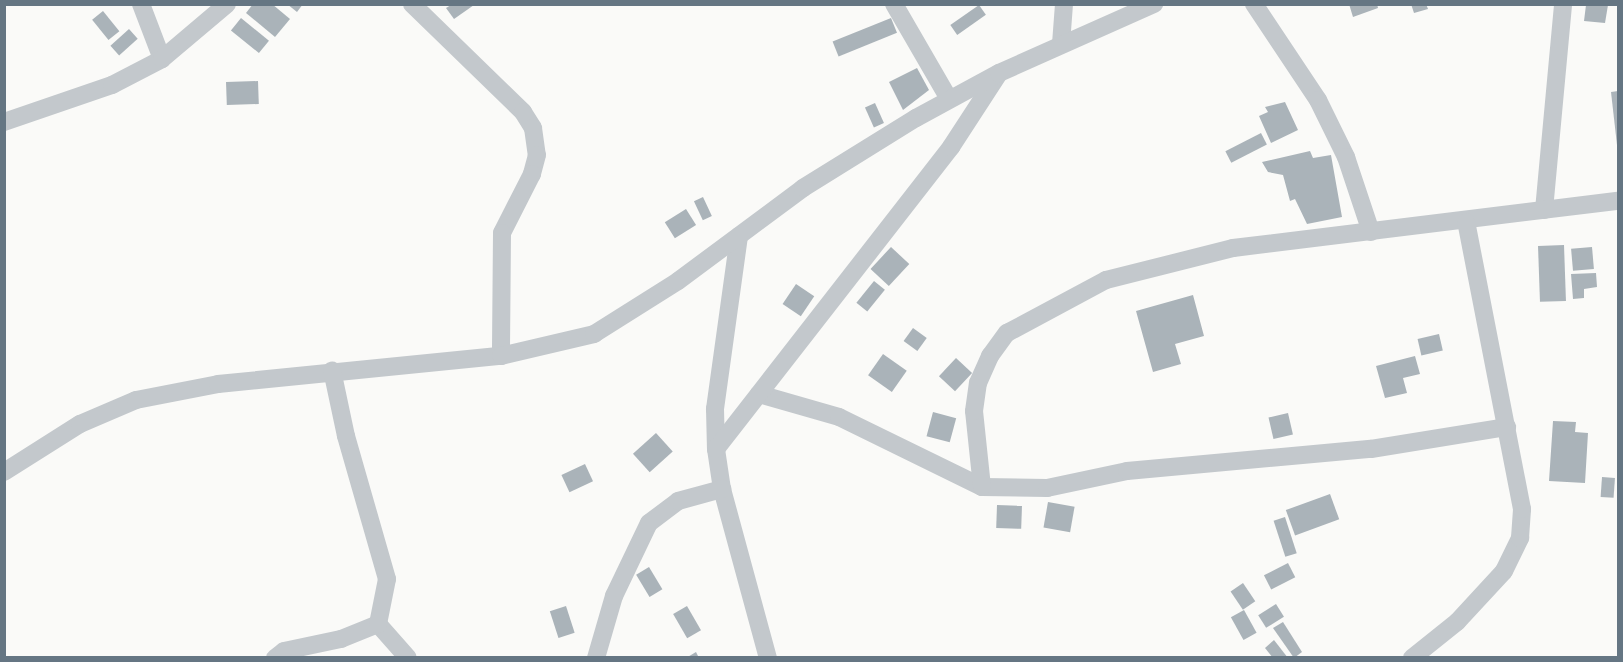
<!DOCTYPE html>
<html>
<head>
<meta charset="utf-8">
<style>
  body { margin:0 }
  #map { position:relative; width:1623px; height:662px; overflow:hidden; background:#fafaf8; font-family:"PT Sans",sans-serif }
  div>[style] { position:absolute }
  [style*='--x'] { left:calc(var(--x)*1px); top:calc(var(--y)*1px); width:calc(var(--w)*1px); rotate:calc(var(--a)*1deg) }
  .building>* { inset:0; background:#aab3b9; transform-origin:0 0 }
  .street>* { height:18px; margin:-9px; padding:0 9px; transform-origin:9px; border-radius:9px; background:#c3c8cc }
  span { translate:-50% -50%; white-space:nowrap; text-align:center; line-height:1.15; -webkit-text-stroke:6px #fff; paint-order:stroke }
  .frame { position:absolute; inset:0; border:6px solid #657683; pointer-events:none }
</style>
</head>
<body>
<div id="map">
  <div class="building">
    <i style="clip-path:polygon(253px 4px,272px 4px,290px 19px,275px 37px,246px 13px)"></i>
    <i style="clip-path:polygon(287px 4px,303px 4px,297px 12px)"></i>
    <i style="clip-path:polygon(1349px 4px,1377px 4px,1378px 8px,1353px 17px)"></i>
    <i style="clip-path:polygon(1411px 4px,1426px 4px,1428px 9px,1414px 13px)"></i>
    <i style="clip-path:polygon(451px 5px,474px 5px,454px 19px,446px 8px)"></i>
    <i style="left:979px;top:5px;width:12px;height:35px;rotate:55deg"></i>
    <i style="clip-path:polygon(1586px 5px,1608px 5px,1605px 23px,1584px 21px)"></i>
    <i style="left:103px;top:11px;width:26px;height:14px;rotate:51deg"></i>
    <i style="left:241px;top:18px;width:36px;height:16px;rotate:39deg"></i>
    <i style="left:891px;top:18px;width:16px;height:63px;rotate:68deg"></i>
    <i style="left:129px;top:29px;width:13px;height:25px;rotate:48deg"></i>
    <i style="clip-path:polygon(917px 68px,929px 90px,903px 110px,889px 82px)"></i>
    <i style="left:258px;top:81px;width:23px;height:32px;rotate:88deg"></i>
    <i style="clip-path:polygon(1618px 91px,1618px 144px,1617px 145px,1611px 92px)"></i>
    <i style="clip-path:polygon(1285px 102px,1298px 130px,1271px 143px,1259px 116px,1268px 112px,1265px 107px)"></i>
    <i style="left:875px;top:103px;width:22px;height:11px;rotate:66deg"></i>
    <i style="left:1261px;top:133px;width:13px;height:40px;rotate:63deg"></i>
    <i style="clip-path:polygon(1310px 151px,1313px 158px,1331px 155px,1342px 217px,1307px 224px,1295px 199px,1290px 201px,1283px 175px,1268px 172px,1262px 162px)"></i>
    <i style="left:703px;top:197px;width:21px;height:10px;rotate:65deg"></i>
    <i style="left:686px;top:209px;width:19px;height:25px;rotate:58deg"></i>
    <i style="left:1564px;top:245px;width:56px;height:26px;rotate:88deg"></i>
    <i style="left:891px;top:247px;width:25px;height:30px;rotate:43deg"></i>
    <i style="left:1592px;top:247px;width:22px;height:21px;rotate:85deg"></i>
    <i style="clip-path:polygon(1596px 273px,1597px 287px,1584px 289px,1584px 298px,1573px 299px,1571px 274px)"></i>
    <i style="left:874px;top:281px;width:14px;height:28px;rotate:39deg"></i>
    <i style="left:796px;top:284px;width:22px;height:24px;rotate:34deg"></i>
    <i style="clip-path:polygon(1193px 295px,1204px 336px,1175px 344px,1181px 364px,1153px 372px,1136px 311px)"></i>
    <i style="left:913px;top:328px;width:17px;height:16px;rotate:36deg"></i>
    <i style="left:1439px;top:334px;width:17px;height:22px;rotate:77deg"></i>
    <i style="left:883px;top:354px;width:29px;height:26px;rotate:35deg"></i>
    <i style="clip-path:polygon(1415px 356px,1420px 374px,1403px 378px,1407px 393px,1385px 398px,1376px 366px)"></i>
    <i style="left:956px;top:358px;width:22px;height:25px;rotate:43deg"></i>
    <i style="left:933px;top:412px;width:24px;height:25px;rotate:15deg"></i>
    <i style="left:1288px;top:413px;width:22px;height:20px;rotate:77deg"></i>
    <i style="clip-path:polygon(1553px 421px,1576px 422px,1575px 432px,1588px 433px,1585px 483px,1549px 481px)"></i>
    <i style="left:656px;top:433px;width:25px;height:31px;rotate:48deg"></i>
    <i style="left:585px;top:464px;width:19px;height:26px;rotate:65deg"></i>
    <i style="left:1602px;top:477px;width:13px;height:20px;rotate:4deg"></i>
    <i style="left:1330px;top:494px;width:27px;height:47px;rotate:70deg"></i>
    <i style="left:1048px;top:502px;width:27px;height:26px;rotate:10deg"></i>
    <i style="left:997px;top:505px;width:25px;height:23px;rotate:2deg"></i>
    <i style="left:1285px;top:517px;width:38px;height:12px;rotate:72deg"></i>
    <i style="left:1288px;top:563px;width:16px;height:27px;rotate:63deg"></i>
    <i style="left:649px;top:567px;width:26px;height:15px;rotate:59deg"></i>
    <i style="left:1243px;top:583px;width:22px;height:15px;rotate:56deg"></i>
    <i style="left:1276px;top:604px;width:15px;height:21px;rotate:58deg"></i>
    <i style="left:566px;top:606px;width:28px;height:17px;rotate:72deg"></i>
    <i style="left:687px;top:606px;width:28px;height:16px;rotate:60deg"></i>
    <i style="left:1244px;top:610px;width:26px;height:15px;rotate:61deg"></i>
    <i style="clip-path:polygon(1283px 622px,1302px 652px,1294px 658px,1273px 628px)"></i>
    <i style="clip-path:polygon(1274px 640px,1288px 658px,1273px 658px,1265px 648px)"></i>
    <i style="clip-path:polygon(696px 652px,699px 658px,686px 658px)"></i>
  </div>
  <div class="street">
    <i style="--x:141;--y:4;--w:59;--a:69.1"></i>
    <i style="--x:412;--y:4;--w:155;--a:44.2"></i>
    <i style="--x:523;--y:112;--w:19;--a:58"></i>
    <i style="--x:533;--y:128;--w:27;--a:82"></i>
    <i style="--x:537;--y:155;--w:20;--a:105"></i>
    <i style="--x:532;--y:174;--w:66;--a:117"></i>
    <i style="--x:502;--y:233;--w:123;--a:90.5"></i>
    <i style="--x:894;--y:4;--w:110;--a:59.9"></i>
    <i style="--x:1254;--y:4;--w:115;--a:56.3"></i>
    <i style="--x:1318;--y:100;--w:64;--a:63.8"></i>
    <i style="--x:1346;--y:157;--w:79;--a:71.6"></i>
    <i style="--x:1061;--y:44;--w:40;--a:-85.7"></i>
    <i style="--x:4;--y:122;--w:114;--a:-18.9"></i>
    <i style="--x:112;--y:85;--w:56;--a:-27.5"></i>
    <i style="--x:162;--y:59;--w:85;--a:-40.2"></i>
    <i style="--x:1544;--y:210;--w:207;--a:-84.7"></i>
    <i style="--x:739;--y:236;--w:175;--a:97.9"></i>
    <i style="--x:715;--y:409;--w:40;--a:88.6"></i>
    <i style="--x:716;--y:449;--w:40;--a:81.5"></i>
    <i style="--x:722;--y:489;--w:175;--a:74.8"></i>
    <i style="--x:759;--y:394;--w:83;--a:16"></i>
    <i style="--x:839;--y:417;--w:159;--a:26.1"></i>
    <i style="--x:982;--y:487;--w:65;--a:0.9"></i>
    <i style="--x:1047;--y:488;--w:82;--a:-12"></i>
    <i style="--x:1127;--y:471;--w:245;--a:-5.2"></i>
    <i style="--x:1371;--y:449;--w:138;--a:-9.2"></i>
    <i style="--x:716;--y:449;--w:383;--a:-52.1"></i>
    <i style="--x:951;--y:147;--w:86;--a:-56.9"></i>
    <i style="--x:4;--y:472;--w:90;--a:-32.3"></i>
    <i style="--x:80;--y:424;--w:61;--a:-23.2"></i>
    <i style="--x:136;--y:400;--w:84;--a:-11"></i>
    <i style="--x:218;--y:384;--w:284;--a:-5.7"></i>
    <i style="--x:501;--y:356;--w:96;--a:-13.3"></i>
    <i style="--x:594;--y:334;--w:99;--a:-32.2"></i>
    <i style="--x:678;--y:281;--w:156;--a:-36.6"></i>
    <i style="--x:803;--y:188;--w:133;--a:-31.8"></i>
    <i style="--x:916;--y:118;--w:94;--a:-28.5"></i>
    <i style="--x:999;--y:73;--w:170;--a:-24"></i>
    <i style="--x:982;--y:487;--w:76;--a:-96"></i>
    <i style="--x:974;--y:411;--w:28;--a:-82"></i>
    <i style="--x:978;--y:383;--w:30;--a:-66"></i>
    <i style="--x:990;--y:356;--w:29;--a:-54"></i>
    <i style="--x:1007;--y:333;--w:112;--a:-28.2"></i>
    <i style="--x:1106;--y:280;--w:131;--a:-14.1"></i>
    <i style="--x:1233;--y:248;--w:388;--a:-7"></i>
    <i style="--x:378;--y:624;--w:45;--a:48.6"></i>
    <i style="--x:275;--y:658;--w:11;--a:-38"></i>
    <i style="--x:284;--y:651;--w:58;--a:-11.9"></i>
    <i style="--x:341;--y:639;--w:40;--a:-22"></i>
    <i style="--x:378;--y:624;--w:46;--a:-78.7"></i>
    <i style="--x:387;--y:579;--w:149;--a:-106"></i>
    <i style="--x:346;--y:436;--w:67;--a:-102"></i>
    <i style="--x:596;--y:658;--w:65;--a:-73.8"></i>
    <i style="--x:614;--y:596;--w:81;--a:-64.4"></i>
    <i style="--x:649;--y:523;--w:36;--a:-37"></i>
    <i style="--x:678;--y:501;--w:46;--a:-15.3"></i>
    <i style="--x:1412;--y:658;--w:58;--a:-38.7"></i>
    <i style="--x:1457;--y:622;--w:69;--a:-47.3"></i>
    <i style="--x:1504;--y:571;--w:37;--a:-64"></i>
    <i style="--x:1520;--y:538;--w:29;--a:-86"></i>
    <i style="--x:1522;--y:509;--w:292;--a:-101"></i>
  </div>
  <div class="frame"></div>
</div>
</body>
</html>
